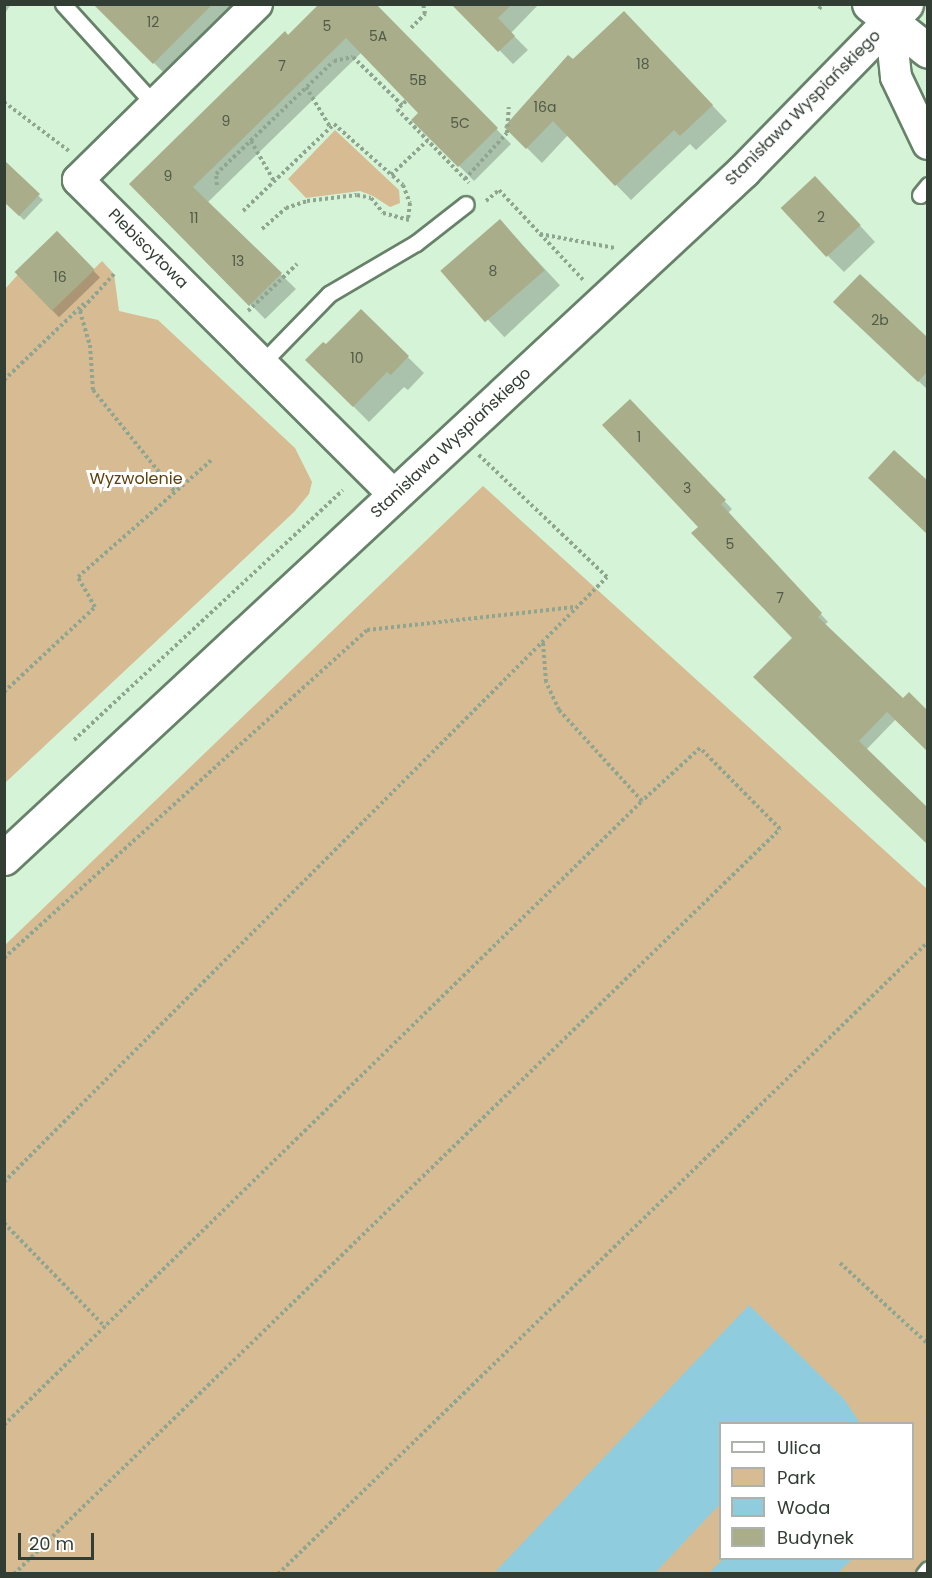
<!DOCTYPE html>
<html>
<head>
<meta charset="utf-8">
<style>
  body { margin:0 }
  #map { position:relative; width:932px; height:1578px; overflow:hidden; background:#d5f3d6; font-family:Poppins,sans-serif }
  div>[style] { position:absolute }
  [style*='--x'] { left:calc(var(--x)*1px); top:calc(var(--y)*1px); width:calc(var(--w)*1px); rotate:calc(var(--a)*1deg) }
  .green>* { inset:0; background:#d7bb92 }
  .water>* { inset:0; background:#8fcdde }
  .shadow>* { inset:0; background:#0003; transform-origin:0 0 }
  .building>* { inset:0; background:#a9ad89; transform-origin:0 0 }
  .path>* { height:4px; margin-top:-2px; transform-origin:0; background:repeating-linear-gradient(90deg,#8fa590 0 3px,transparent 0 6px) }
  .roads { filter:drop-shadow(2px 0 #678269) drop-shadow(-2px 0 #678269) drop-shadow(0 2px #678269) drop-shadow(0 -2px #678269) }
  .service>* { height:15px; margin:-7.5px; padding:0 7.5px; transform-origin:7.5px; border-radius:7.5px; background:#fff }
  .minor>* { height:30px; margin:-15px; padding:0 15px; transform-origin:15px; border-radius:15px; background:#fff }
  .tertiary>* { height:33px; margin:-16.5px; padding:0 16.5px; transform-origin:16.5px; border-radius:16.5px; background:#fff }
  span { translate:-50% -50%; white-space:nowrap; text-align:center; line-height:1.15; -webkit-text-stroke:6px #fff; paint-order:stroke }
  .number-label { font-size:14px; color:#505a48 }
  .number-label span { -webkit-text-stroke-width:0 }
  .street-label { font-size:16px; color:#323e33 }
  .park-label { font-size:16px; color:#5f420b }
  .frame { position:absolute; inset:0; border:6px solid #323e33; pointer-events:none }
  .legend { position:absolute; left:719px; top:1422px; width:195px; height:138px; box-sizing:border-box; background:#fff; border:2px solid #adb2ad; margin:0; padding:8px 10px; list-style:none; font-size:18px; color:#323e33 }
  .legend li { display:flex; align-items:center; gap:12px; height:30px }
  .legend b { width:30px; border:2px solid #adb2ad }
  .scale { position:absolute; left:18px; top:1533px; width:76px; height:27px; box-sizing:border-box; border:3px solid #323e33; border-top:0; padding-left:8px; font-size:18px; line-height:21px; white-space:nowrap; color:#323e33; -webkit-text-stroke:4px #fff; paint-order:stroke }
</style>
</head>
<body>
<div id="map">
  <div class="green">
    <i style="clip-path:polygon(335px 130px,399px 190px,400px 203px,390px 207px,373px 196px,360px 191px,306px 198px,288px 179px)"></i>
    <i style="clip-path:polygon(57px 231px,94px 269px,102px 261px,114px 274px,119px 311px,158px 320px,295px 448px,312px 482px,309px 494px,294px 512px,5px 783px,5px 289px)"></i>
    <i style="clip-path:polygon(evenodd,483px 486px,927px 889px,927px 1573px,5px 1574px,5px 945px,483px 486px,720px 1424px,912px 1424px,912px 1558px,720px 1558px,720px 1424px)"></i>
  </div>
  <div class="water">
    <i style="clip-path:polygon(749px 1305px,844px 1399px,860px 1423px,720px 1424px,720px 1504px,655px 1573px,494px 1573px)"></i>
    <i style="clip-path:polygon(723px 1559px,723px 1558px,852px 1559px,838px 1573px,709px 1573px)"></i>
  </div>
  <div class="shadow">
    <i style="clip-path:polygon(4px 4px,11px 4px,4px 15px)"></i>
    <i style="clip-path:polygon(95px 4px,253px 4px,174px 83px)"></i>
    <i style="clip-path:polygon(374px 4px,511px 144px,474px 181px,414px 120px,420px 113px,362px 52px,207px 203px,296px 289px,265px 319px,132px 184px,289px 37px)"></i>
    <i style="clip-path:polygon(454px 4px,539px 4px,511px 33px,528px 50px,513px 64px)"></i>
    <i style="clip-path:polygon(639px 28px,727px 121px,696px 150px,690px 144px,631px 200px,568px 135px,542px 163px,506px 127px,573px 61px)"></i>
    <i style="clip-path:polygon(4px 163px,43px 200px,24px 220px,4px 201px)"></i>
    <i style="clip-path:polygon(831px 194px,875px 242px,844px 272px,828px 256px)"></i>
    <i style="left:500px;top:221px;width:88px;height:76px;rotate:47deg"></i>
    <i style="left:57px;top:233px;width:62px;height:57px;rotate:46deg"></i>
    <i style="clip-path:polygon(860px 276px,928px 339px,928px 390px,851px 318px)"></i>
    <i style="clip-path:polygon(361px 311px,424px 373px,408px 390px,404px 387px,369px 422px,307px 360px,326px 346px)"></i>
    <i style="clip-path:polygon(630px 401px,732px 509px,728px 513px,828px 622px,824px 625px,903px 701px,909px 694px,928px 712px,928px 749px,896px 719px,866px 750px,928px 809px,928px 842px,756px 677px,794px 638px,700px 527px)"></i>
    <i style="clip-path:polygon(895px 452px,928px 482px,928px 532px,883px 491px)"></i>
  </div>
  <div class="building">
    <i style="clip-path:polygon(93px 4px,213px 4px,153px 64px)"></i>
    <i style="clip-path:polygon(319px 4px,376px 4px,498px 128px,458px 167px,411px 120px,418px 113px,346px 38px,193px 187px,282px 273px,249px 306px,129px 184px,285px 31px,288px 35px)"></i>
    <i style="clip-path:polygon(451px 4px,512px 4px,498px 18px,515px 36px,498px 52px)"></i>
    <i style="clip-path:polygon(624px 11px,713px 105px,680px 136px,674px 130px,615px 186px,553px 121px,526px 149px,504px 127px,568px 55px,573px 59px)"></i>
    <i style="clip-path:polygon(4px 160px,40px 194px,19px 216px,4px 202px)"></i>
    <i style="left:815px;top:176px;width:67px;height:47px;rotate:47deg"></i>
    <i style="left:500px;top:219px;width:68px;height:79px;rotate:49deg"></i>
    <i style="left:57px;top:231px;width:54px;height:59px;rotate:46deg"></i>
    <i style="clip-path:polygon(860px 274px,927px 337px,927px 372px,918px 382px,833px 302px)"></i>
    <i style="clip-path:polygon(361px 309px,409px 356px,391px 375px,387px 372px,353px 407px,305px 360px,323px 342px,326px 344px)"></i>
    <i style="clip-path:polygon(630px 399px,726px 500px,721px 504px,822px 613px,818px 617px,903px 698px,909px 692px,927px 710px,927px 751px,887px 712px,859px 741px,927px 807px,927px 844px,753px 677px,792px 638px,691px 533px,698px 527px,602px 425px)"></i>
    <i style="clip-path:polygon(894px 450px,927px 480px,927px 534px,868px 478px)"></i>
  </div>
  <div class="path">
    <i style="--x:819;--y:9;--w:6;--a:-51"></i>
    <i style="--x:411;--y:28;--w:20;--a:-45"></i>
    <i style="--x:425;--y:14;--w:10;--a:-101"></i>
    <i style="--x:306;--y:87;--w:47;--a:59"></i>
    <i style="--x:406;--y:101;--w:12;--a:138"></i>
    <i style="--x:397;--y:109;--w:103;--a:45.8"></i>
    <i style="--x:4;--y:102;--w:81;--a:37"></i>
    <i style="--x:251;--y:141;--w:46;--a:60.1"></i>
    <i style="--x:391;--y:175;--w:50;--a:-43.4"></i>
    <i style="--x:465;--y:179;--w:62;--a:-47.6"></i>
    <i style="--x:507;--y:133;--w:26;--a:-86"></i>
    <i style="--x:217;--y:185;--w:11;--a:-95"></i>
    <i style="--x:216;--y:174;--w:163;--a:-43.8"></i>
    <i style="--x:334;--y:61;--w:19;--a:-12"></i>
    <i style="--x:353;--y:57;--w:69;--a:44.4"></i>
    <i style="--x:486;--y:201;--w:17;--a:-40"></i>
    <i style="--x:499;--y:190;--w:126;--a:46.9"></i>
    <i style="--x:243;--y:211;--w:126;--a:-43.7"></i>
    <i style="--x:334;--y:124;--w:92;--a:41.5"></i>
    <i style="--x:403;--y:185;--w:19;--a:69"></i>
    <i style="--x:410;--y:203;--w:17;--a:97"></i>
    <i style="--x:262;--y:229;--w:32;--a:-41"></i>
    <i style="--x:286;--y:208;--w:22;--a:-18"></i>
    <i style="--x:307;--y:201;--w:50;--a:-6.8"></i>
    <i style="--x:357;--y:195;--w:14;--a:12"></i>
    <i style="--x:371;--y:198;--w:19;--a:51"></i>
    <i style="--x:383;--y:213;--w:27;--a:15"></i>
    <i style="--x:540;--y:234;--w:76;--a:10.6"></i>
    <i style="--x:114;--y:274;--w:50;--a:132.6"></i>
    <i style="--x:80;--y:311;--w:35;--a:74"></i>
    <i style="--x:90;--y:345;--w:45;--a:86.2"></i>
    <i style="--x:93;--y:390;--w:131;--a:51.2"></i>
    <i style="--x:248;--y:311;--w:68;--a:-43.8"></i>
    <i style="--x:4;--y:380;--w:113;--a:-43.6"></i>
    <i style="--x:4;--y:692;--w:125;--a:-43"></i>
    <i style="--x:95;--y:607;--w:34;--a:-120"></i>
    <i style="--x:78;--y:577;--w:179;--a:-41.2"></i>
    <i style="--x:74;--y:740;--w:367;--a:-42.9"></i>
    <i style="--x:4;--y:958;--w:489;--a:-42.1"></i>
    <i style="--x:367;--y:630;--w:211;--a:-6.3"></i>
    <i style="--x:4;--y:1182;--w:854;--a:-45.09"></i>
    <i style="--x:607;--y:577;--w:178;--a:-136.4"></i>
    <i style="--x:4;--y:1223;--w:145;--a:45.8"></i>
    <i style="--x:840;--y:1263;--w:120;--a:42.6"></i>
    <i style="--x:4;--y:1425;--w:892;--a:-44.36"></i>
    <i style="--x:642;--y:801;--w:123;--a:-132.4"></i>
    <i style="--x:559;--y:710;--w:31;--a:-115"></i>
    <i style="--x:546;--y:682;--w:40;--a:-94.3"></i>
    <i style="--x:14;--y:1574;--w:1069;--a:-44.2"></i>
    <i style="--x:780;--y:829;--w:114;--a:-134.6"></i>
    <i style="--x:700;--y:748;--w:79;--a:137.6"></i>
    <i style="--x:278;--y:1574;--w:907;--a:-44.2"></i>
  </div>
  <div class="roads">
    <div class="service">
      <i style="--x:63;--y:4;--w:135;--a:47.7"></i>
      <i style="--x:920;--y:195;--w:13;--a:-51"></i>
      <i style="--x:262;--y:363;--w:96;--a:-45.8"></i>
      <i style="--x:329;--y:294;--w:101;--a:-30.4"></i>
      <i style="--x:416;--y:243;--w:63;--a:-38"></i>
      <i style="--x:924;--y:1574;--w:6;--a:-51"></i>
    </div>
    <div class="minor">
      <i style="--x:257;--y:4;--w:251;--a:135.5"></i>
      <i style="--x:78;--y:180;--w:446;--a:44.9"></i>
      <i style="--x:890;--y:20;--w:57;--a:84"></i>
      <i style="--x:896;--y:77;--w:74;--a:64.5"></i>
    </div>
    <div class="tertiary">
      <i style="--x:869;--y:4;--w:75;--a:38.5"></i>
      <i style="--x:4;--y:858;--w:1010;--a:-42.91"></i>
      <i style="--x:744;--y:170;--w:232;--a:-45.7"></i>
    </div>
  </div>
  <div class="number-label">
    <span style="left:153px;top:22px">12</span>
    <span style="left:327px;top:26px">5</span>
    <span style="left:378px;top:36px">5A</span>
    <span style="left:643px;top:64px">18</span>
    <span style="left:282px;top:66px">7</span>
    <span style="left:418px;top:80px">5B</span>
    <span style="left:545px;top:107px">16a</span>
    <span style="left:226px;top:121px">9</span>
    <span style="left:460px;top:123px">5C</span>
    <span style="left:168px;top:176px">9</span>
    <span style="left:821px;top:217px">2</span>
    <span style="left:194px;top:218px">11</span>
    <span style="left:238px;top:261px">13</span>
    <span style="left:493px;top:271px">8</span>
    <span style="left:60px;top:277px">16</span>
    <span style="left:880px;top:320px">2b</span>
    <span style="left:357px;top:358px">10</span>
    <span style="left:639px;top:437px">1</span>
    <span style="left:687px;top:488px">3</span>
    <span style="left:730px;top:544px">5</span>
    <span style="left:780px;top:598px">7</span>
  </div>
  <div class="street-label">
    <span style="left:803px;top:108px;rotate:-45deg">Stanisława Wyspiańskiego</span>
    <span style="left:148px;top:249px;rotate:45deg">Plebiscytowa</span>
    <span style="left:451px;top:443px;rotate:-43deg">Stanisława Wyspiańskiego</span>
  </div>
  <div class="park-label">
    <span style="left:136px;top:479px">Wyzwolenie</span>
  </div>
  <div class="frame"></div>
  <ul class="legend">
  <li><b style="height:8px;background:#fff"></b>Ulica</li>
  <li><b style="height:16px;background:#d7bb92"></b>Park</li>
  <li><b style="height:16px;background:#8fcdde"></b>Woda</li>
  <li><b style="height:16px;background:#a9ad89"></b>Budynek</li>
  </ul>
  <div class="scale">20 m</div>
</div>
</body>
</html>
